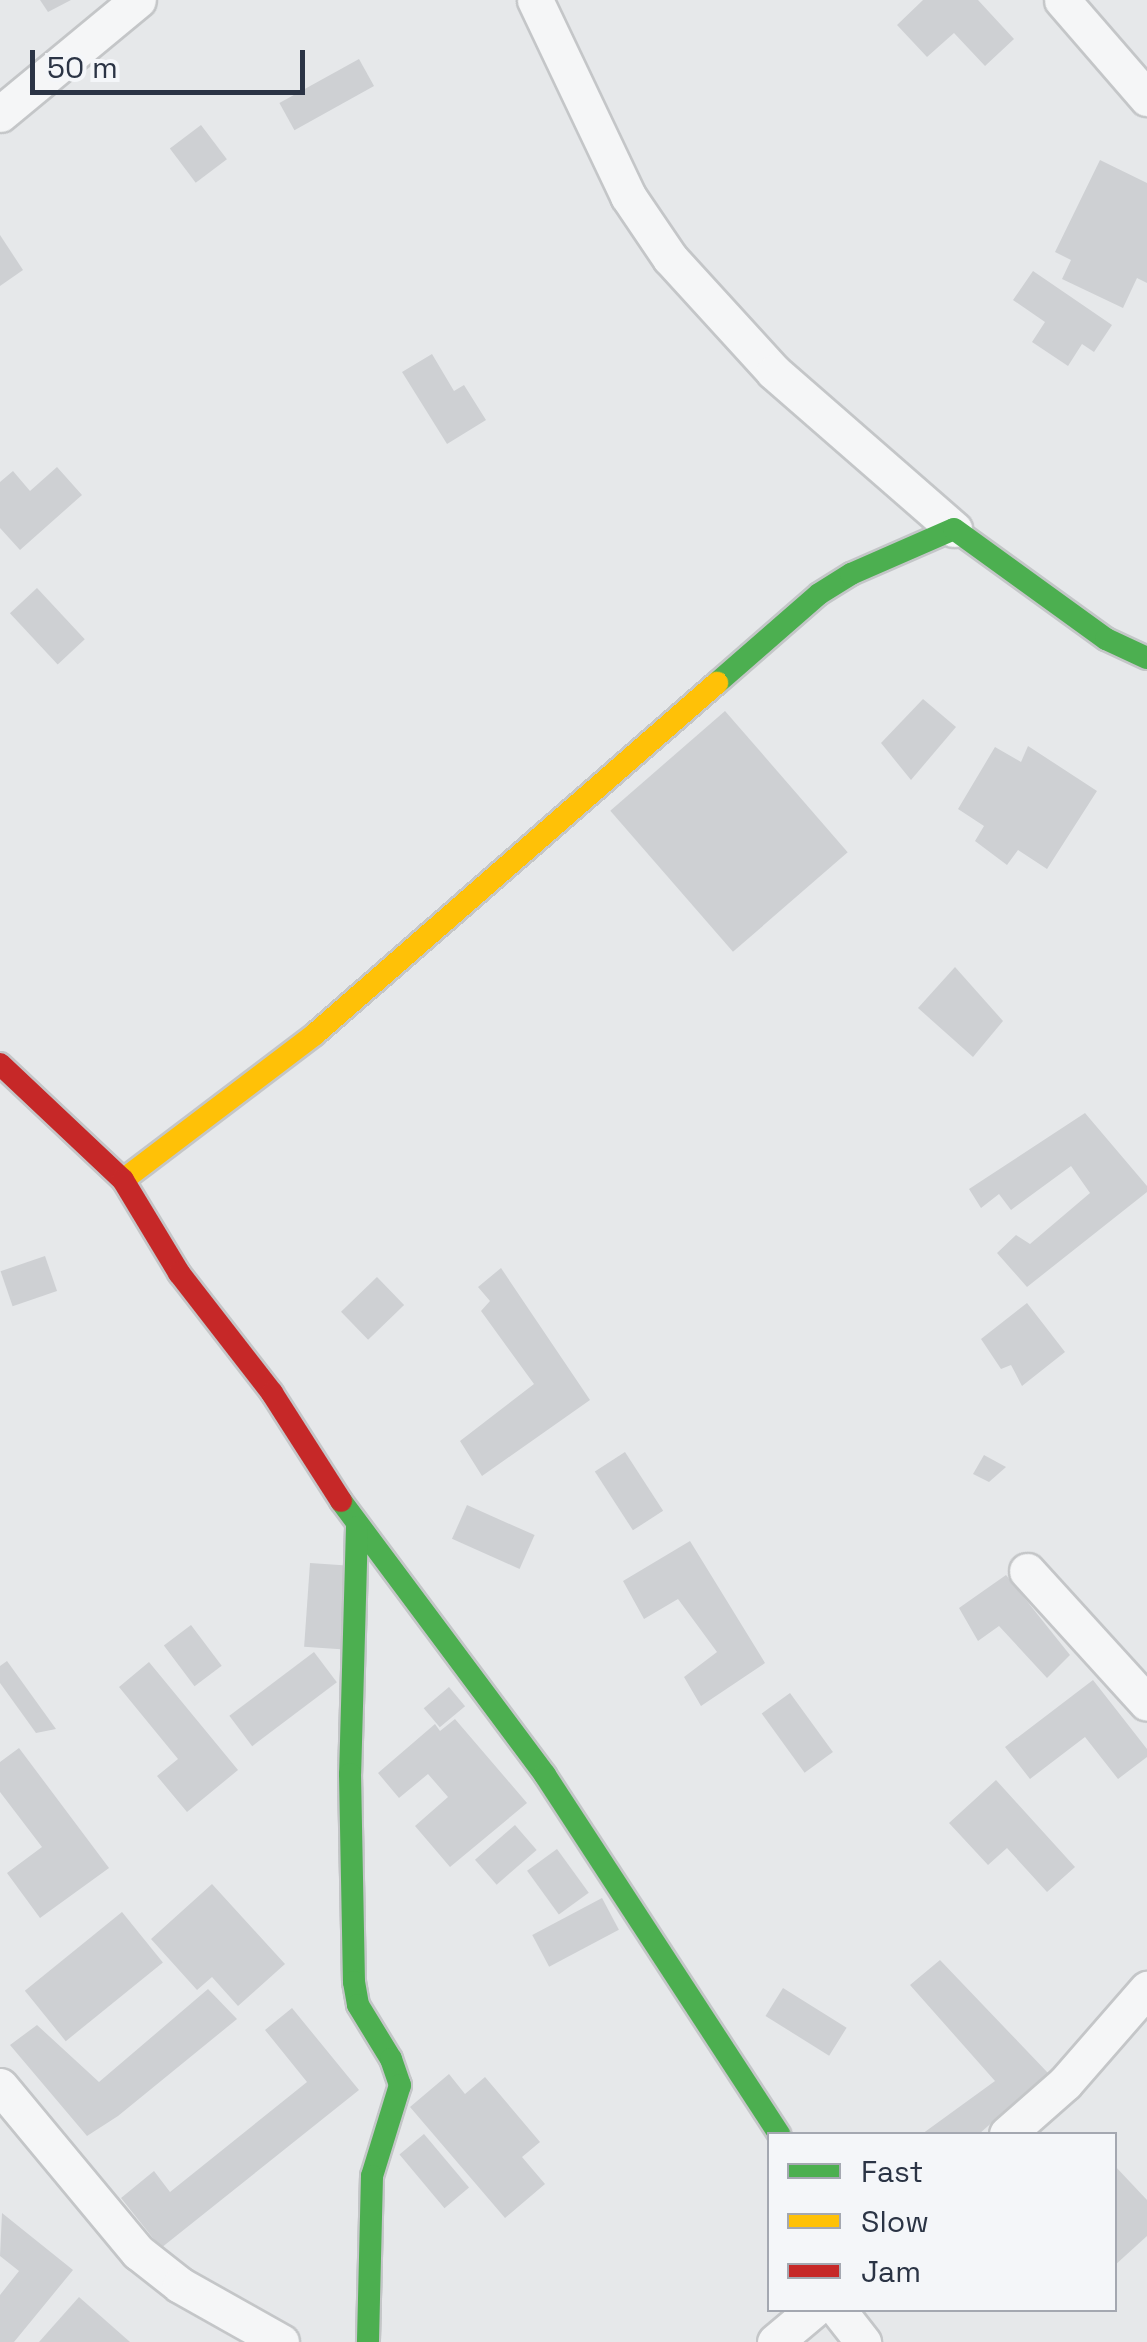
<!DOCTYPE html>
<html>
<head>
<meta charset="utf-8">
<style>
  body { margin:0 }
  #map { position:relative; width:1147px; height:2342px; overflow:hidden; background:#e6e8ea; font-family:"Space Grotesk",sans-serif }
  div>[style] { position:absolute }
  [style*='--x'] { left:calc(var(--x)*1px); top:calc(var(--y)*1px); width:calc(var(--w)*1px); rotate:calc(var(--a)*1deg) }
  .building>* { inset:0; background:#ced0d3; transform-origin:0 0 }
  .roads { filter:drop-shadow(2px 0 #c4c6c8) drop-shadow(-2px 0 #c4c6c8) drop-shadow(0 2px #c4c6c8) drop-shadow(0 -2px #c4c6c8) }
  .street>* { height:35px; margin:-17.5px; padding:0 17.5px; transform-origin:17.5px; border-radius:17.5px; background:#f5f6f7 }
  .fast>* { height:22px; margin:-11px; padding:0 11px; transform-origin:11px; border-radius:11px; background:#4caf50 }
  .slow>* { height:22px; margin:-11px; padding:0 11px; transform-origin:11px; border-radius:11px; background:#ffc107 }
  .jam>* { height:22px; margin:-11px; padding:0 11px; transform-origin:11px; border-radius:11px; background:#c62828 }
  span { translate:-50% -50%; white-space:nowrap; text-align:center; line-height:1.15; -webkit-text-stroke:8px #f4f6f9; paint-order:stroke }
  .legend { position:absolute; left:767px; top:2132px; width:350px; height:180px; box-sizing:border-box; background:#f4f6f9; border:2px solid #a4a8b1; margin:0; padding:12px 18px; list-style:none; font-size:30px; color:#2b3445 }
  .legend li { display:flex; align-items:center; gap:20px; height:50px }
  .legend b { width:50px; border:2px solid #a4a8b1 }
  .scale { position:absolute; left:30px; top:50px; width:275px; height:45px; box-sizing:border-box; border:5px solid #2b3445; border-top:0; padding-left:12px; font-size:30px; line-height:35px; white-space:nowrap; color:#2b3445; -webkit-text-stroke:8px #f4f6f9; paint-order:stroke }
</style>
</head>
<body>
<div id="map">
  <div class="building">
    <i style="clip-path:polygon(40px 0,71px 0,48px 12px)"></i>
    <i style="clip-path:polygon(923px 0,978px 0,1014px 39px,985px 66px,954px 33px,927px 57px,897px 25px)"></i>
    <i style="left:359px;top:59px;width:31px;height:91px;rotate:61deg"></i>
    <i style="left:201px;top:125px;width:43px;height:39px;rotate:53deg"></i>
    <i style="clip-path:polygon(1100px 160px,1147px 183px,1147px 283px,1137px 278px,1123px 308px,1062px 279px,1071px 260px,1055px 252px)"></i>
    <i style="clip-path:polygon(0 235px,23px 270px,0 286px)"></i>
    <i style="clip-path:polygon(1033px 271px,1112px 325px,1094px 352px,1082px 344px,1068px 366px,1032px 342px,1045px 322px,1013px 300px)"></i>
    <i style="clip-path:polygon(432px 354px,454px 391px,464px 385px,486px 420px,447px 444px,402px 372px)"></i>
    <i style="clip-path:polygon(57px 467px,82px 495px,20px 550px,0 528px,0 482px,13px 471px,30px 491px)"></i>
    <i style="left:37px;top:588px;width:70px;height:37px;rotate:47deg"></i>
    <i style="clip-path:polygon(923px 699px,956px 727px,911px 780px,881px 743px)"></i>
    <i style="left:725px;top:711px;width:187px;height:152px;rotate:49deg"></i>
    <i style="clip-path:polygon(1028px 746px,1097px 791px,1047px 869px,1018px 850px,1007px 865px,975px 841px,984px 826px,958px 809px,995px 747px,1021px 762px)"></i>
    <i style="clip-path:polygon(955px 967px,1003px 1021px,973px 1057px,918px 1008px)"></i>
    <i style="clip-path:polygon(1085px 1113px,1147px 1186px,1147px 1192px,1027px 1287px,997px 1253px,1016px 1235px,1030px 1244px,1090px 1193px,1071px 1166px,1011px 1210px,999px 1194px,981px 1208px,969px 1189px)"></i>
    <i style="left:45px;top:1256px;width:37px;height:47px;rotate:71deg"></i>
    <i style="clip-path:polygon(501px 1268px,590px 1400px,482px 1476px,460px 1441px,534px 1384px,481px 1311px,490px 1301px,478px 1287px)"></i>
    <i style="left:377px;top:1277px;width:39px;height:50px;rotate:46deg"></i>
    <i style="clip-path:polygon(1027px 1303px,1065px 1352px,1022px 1386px,1011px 1365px,1001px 1369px,981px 1339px)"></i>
    <i style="left:625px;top:1452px;width:70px;height:36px;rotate:57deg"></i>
    <i style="clip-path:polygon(984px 1455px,1006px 1467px,989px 1482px,973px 1474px)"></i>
    <i style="left:467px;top:1505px;width:74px;height:37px;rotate:24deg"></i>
    <i style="clip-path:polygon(690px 1541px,765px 1663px,701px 1706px,684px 1677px,717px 1652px,678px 1599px,644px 1619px,623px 1581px)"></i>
    <i style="left:310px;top:1563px;width:44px;height:84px;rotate:4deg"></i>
    <i style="clip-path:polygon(1006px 1575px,1070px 1655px,1047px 1678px,999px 1626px,978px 1641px,959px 1608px)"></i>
    <i style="left:191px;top:1625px;width:51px;height:34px;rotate:53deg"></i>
    <i style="left:314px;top:1652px;width:38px;height:106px;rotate:53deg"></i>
    <i style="clip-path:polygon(7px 1661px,56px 1729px,36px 1733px,0 1683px,0 1666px)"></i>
    <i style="clip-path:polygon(149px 1662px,238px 1770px,187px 1812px,157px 1776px,178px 1759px,119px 1687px)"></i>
    <i style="clip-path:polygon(1093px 1680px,1147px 1749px,1147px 1757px,1118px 1779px,1085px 1737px,1030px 1779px,1005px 1747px)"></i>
    <i style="left:449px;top:1687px;width:25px;height:33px;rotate:50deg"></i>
    <i style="left:790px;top:1693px;width:73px;height:35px;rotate:54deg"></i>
    <i style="clip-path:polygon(455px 1719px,527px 1803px,450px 1867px,415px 1826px,448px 1797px,428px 1774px,399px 1798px,378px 1773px,435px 1724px,440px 1731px)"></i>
    <i style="clip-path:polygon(19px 1748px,109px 1868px,40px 1918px,7px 1873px,42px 1847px,0 1792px,0 1762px)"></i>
    <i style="clip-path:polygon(996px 1780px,1075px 1867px,1047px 1892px,1007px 1848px,988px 1865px,949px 1823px)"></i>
    <i style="left:515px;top:1825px;width:33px;height:53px;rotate:49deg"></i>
    <i style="left:557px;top:1849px;width:54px;height:37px;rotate:54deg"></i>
    <i style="clip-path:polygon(212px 1884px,285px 1964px,238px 2006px,212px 1977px,197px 1990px,151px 1939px)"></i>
    <i style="left:602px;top:1898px;width:36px;height:79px;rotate:62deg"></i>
    <i style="left:122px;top:1912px;width:65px;height:125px;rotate:51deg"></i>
    <i style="clip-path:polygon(940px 1960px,1048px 2073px,979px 2134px,922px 2134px,995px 2081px,910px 1985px)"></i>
    <i style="left:783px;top:1988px;width:75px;height:33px;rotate:32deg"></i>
    <i style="clip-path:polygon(208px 1989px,237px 2019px,118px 2116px,87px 2136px,10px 2045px,37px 2025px,99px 2082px)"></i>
    <i style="clip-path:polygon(292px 2008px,359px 2090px,161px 2248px,121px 2198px,154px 2171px,170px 2192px,307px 2082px,265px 2030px)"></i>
    <i style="clip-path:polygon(449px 2074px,465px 2094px,485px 2077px,540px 2142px,522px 2157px,545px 2184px,505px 2218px,410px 2107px)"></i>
    <i style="left:424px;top:2134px;width:70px;height:32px;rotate:50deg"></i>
    <i style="clip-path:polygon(1114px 2165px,1147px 2200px,1147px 2236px,1114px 2266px)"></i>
    <i style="clip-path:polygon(2px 2213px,73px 2270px,14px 2342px,0 2342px,0 2295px,19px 2271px,0 2256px)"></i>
    <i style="clip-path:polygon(79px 2297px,130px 2342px,39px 2342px)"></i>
  </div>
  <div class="roads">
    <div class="street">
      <i style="--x:535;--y:0;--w:217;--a:64.6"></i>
      <i style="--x:628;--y:196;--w:75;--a:55.9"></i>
      <i style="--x:670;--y:258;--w:154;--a:47.6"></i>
      <i style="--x:774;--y:372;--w:239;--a:41.1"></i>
      <i style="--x:1062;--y:0;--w:130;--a:49.1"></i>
      <i style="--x:0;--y:114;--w:179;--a:-39.6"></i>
      <i style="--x:1027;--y:1571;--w:178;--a:47.7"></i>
      <i style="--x:0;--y:2086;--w:216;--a:50.3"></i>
      <i style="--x:138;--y:2252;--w:53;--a:38.2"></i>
      <i style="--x:180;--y:2285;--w:116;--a:29.4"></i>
      <i style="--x:1007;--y:2134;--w:77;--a:-41.3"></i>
      <i style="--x:1065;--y:2083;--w:125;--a:-48.9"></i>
      <i style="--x:838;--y:2310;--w:41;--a:52"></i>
      <i style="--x:775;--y:2342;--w:50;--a:-40.1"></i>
    </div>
    <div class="fast">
      <i style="--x:717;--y:683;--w:135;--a:-41.1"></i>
      <i style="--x:819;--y:594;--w:38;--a:-32"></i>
      <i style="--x:851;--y:574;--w:112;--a:-23.6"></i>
      <i style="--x:954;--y:529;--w:188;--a:35.9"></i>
      <i style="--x:1106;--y:639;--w:45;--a:24.9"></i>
      <i style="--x:341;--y:1501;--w:342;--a:53.3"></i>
      <i style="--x:545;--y:1775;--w:429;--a:56.9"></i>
      <i style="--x:357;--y:1527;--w:247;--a:91.6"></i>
      <i style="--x:350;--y:1774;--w:208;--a:88.9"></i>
      <i style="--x:354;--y:1982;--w:23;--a:80"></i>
      <i style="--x:358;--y:2005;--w:63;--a:58.6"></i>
      <i style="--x:391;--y:2059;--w:28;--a:71"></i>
      <i style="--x:400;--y:2085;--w:95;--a:107.1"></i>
      <i style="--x:372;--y:2176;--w:166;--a:91.4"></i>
    </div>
    <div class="slow">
      <i style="--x:123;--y:1180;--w:241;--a:-37.2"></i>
      <i style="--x:315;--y:1034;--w:534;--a:-41.13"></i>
    </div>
    <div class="jam">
      <i style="--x:0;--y:1064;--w:169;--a:43.3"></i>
      <i style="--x:123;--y:1180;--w:109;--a:58.9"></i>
      <i style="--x:179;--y:1273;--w:152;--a:52.2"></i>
      <i style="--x:272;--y:1393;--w:128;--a:57.4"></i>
    </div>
  </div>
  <ul class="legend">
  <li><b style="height:12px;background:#4caf50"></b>Fast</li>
  <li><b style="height:12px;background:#ffc107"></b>Slow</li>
  <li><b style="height:12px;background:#c62828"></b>Jam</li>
  </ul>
  <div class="scale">50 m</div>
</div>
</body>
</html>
